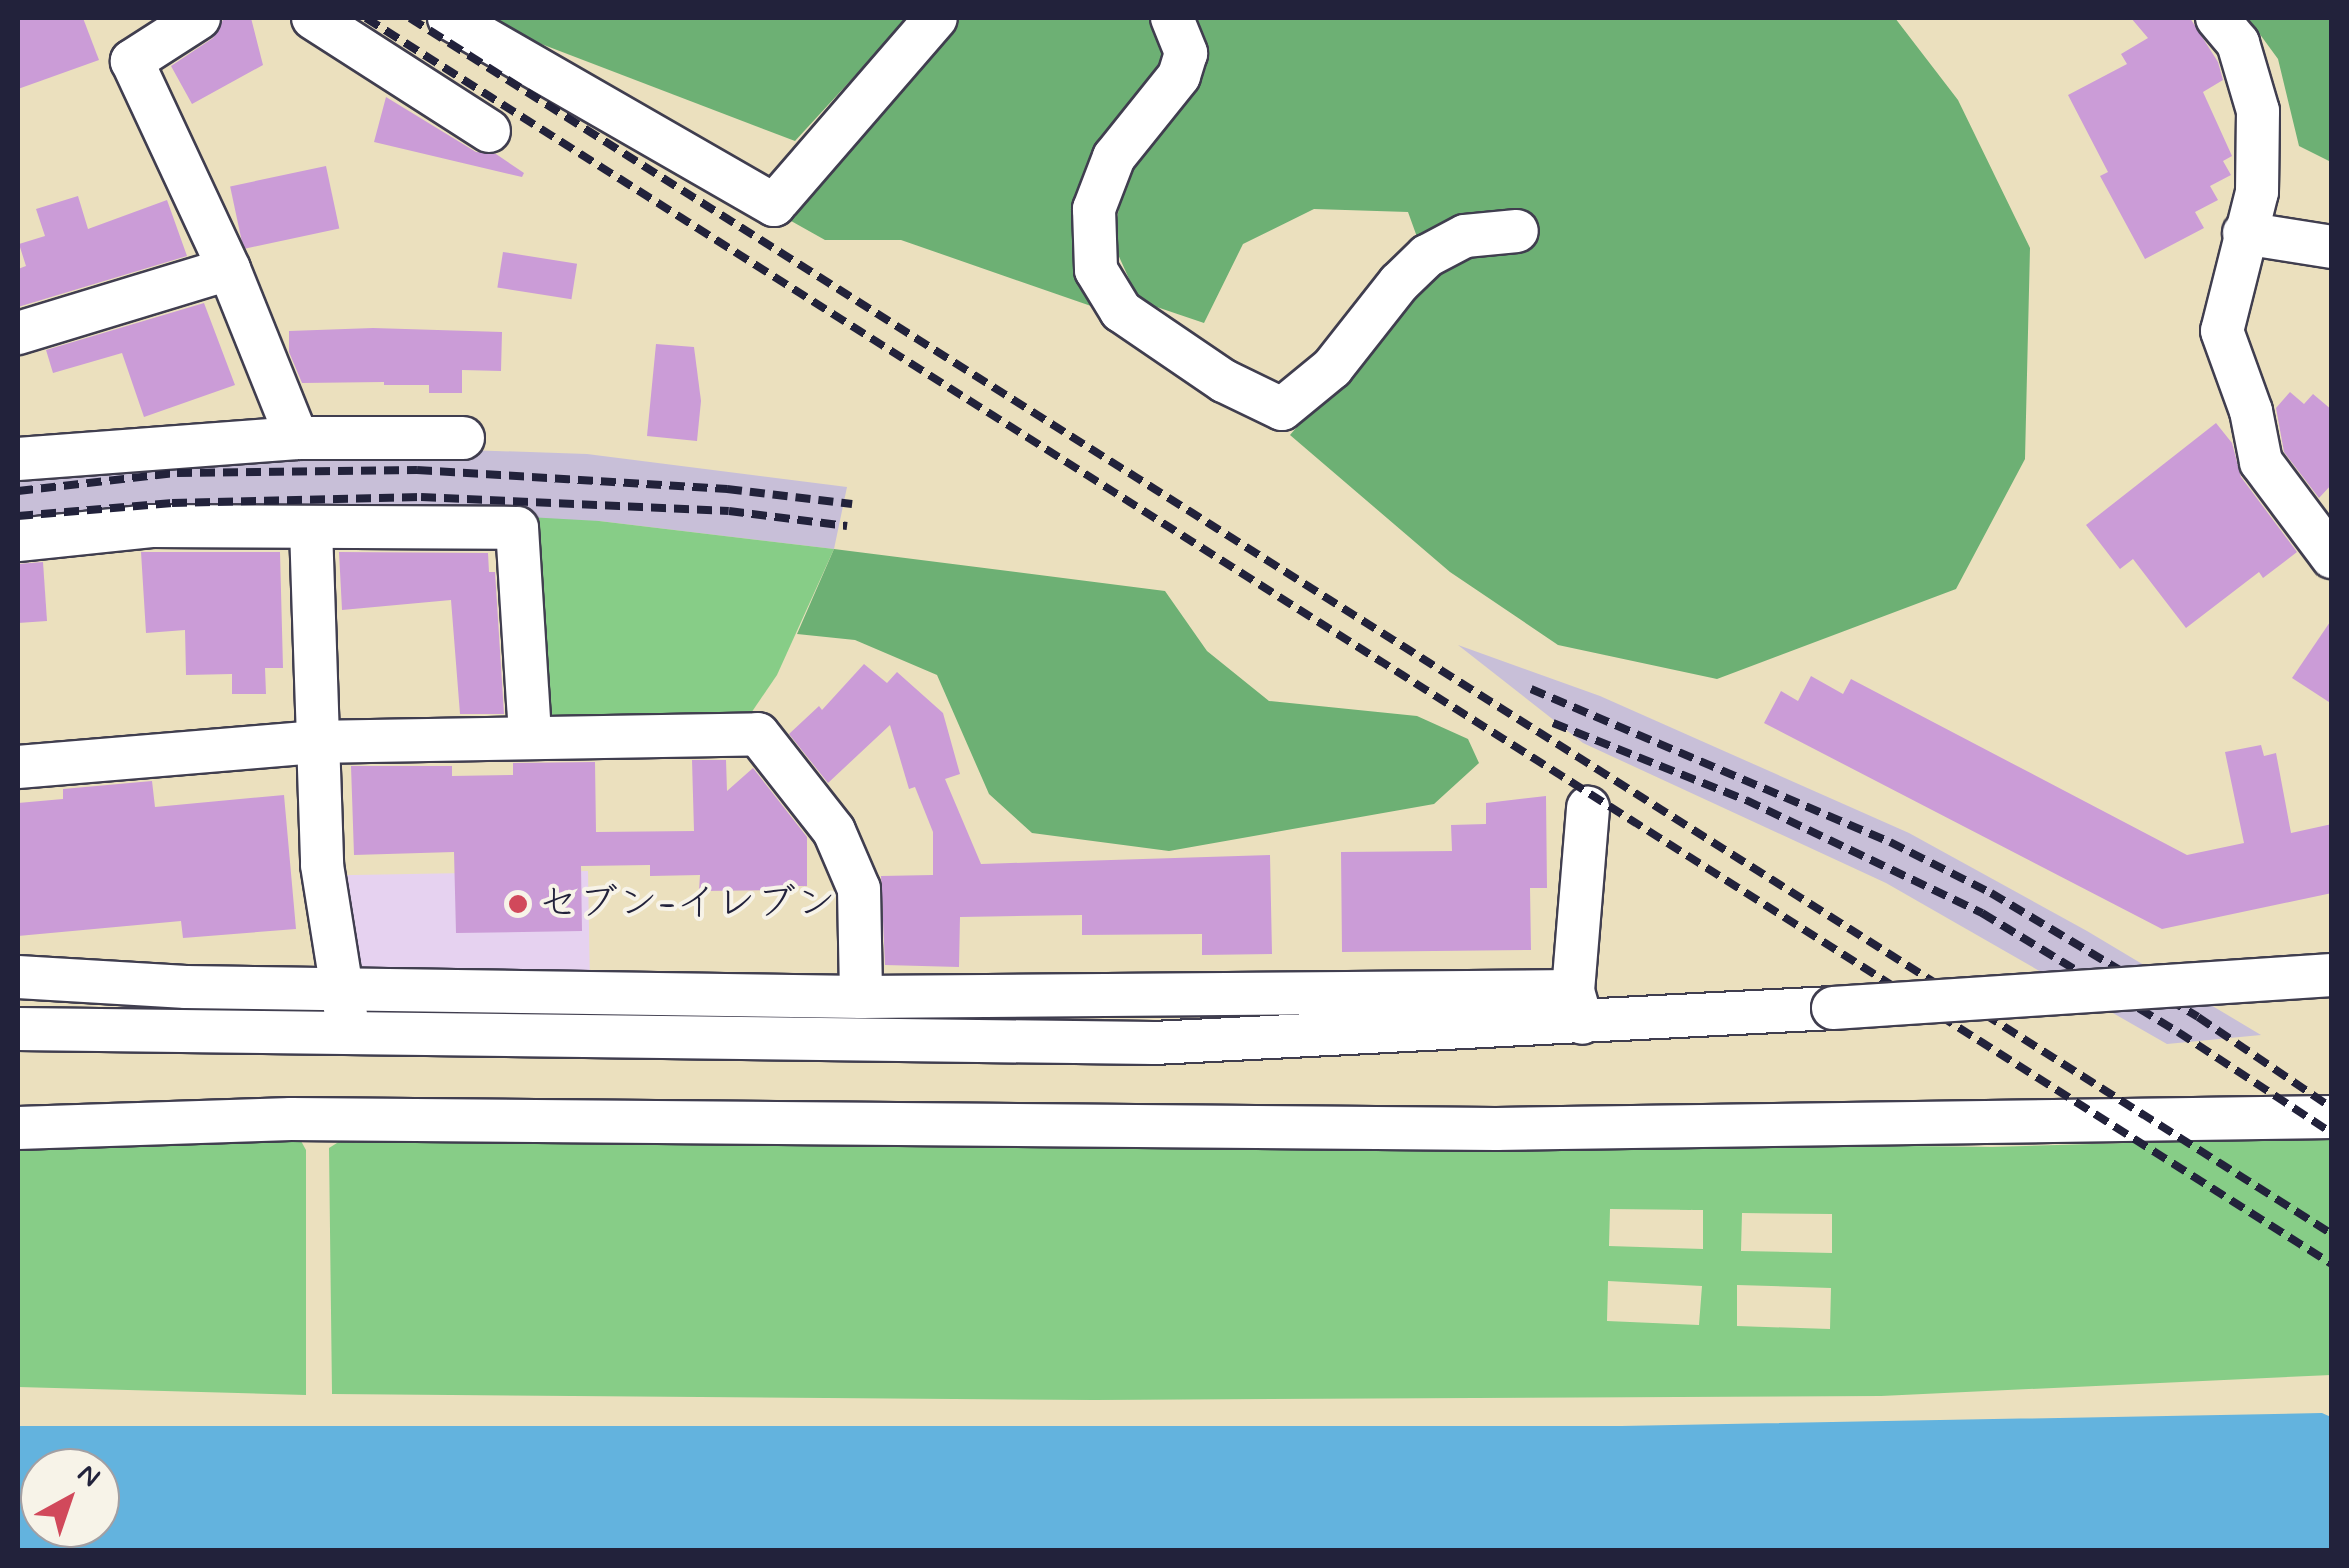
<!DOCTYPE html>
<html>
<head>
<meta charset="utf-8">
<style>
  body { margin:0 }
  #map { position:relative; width:2349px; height:1568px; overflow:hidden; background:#ebe0be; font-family:Mynerve,"Klee One",sans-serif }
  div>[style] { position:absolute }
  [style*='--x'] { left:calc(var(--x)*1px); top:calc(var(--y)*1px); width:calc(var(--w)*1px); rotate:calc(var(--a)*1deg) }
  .built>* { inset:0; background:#e6d2f0; transform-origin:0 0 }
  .industrial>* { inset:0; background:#c8bfd8 }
  .green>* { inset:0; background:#87cd87 }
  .forest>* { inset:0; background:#6db074 }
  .water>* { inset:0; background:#63b3de }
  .building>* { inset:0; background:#cb9cd7; transform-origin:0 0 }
  .roads { filter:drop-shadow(2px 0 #403e4f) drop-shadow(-2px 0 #403e4f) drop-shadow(0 2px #403e4f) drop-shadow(0 -2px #403e4f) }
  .minor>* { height:42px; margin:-21px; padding:0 21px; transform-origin:21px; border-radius:21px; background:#fff }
  .rail>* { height:8px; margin-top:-4px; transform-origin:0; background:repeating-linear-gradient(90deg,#22223b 0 15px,transparent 0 23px) }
  .bridges { filter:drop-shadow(2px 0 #403e4f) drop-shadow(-2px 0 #403e4f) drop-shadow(0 2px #403e4f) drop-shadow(0 -2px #403e4f) }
  .minor-bridge>* { height:42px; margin:-21px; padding:0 21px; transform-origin:21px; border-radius:21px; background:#fff }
  .dots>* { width:28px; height:28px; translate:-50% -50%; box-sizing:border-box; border:5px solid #f7f3e8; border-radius:50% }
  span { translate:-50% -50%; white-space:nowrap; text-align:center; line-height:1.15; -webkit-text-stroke:8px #f7f3e8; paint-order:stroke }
  .poi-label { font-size:40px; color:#22223b }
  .left { translate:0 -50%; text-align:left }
  .frame { position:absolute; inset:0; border:20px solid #22223b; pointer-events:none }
  .north { position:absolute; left:20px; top:1448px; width:100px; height:100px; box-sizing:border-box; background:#f7f3e8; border:2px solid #a29fa3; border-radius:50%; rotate:40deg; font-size:28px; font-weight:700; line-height:40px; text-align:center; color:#22223b }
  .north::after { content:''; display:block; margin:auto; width:35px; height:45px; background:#d1495b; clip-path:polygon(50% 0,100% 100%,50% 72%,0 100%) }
</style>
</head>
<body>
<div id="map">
  <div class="built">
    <i style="left:588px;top:871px;width:105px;height:248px;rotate:89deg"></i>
  </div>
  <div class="industrial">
    <i style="clip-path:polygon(320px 445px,587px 454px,847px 487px,834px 549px,599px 521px,18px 531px,18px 468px)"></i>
    <i style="clip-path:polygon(1458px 645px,1600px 696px,1909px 833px,2087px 931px,2261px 1035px,2167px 1044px,1886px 883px,1583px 743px)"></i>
  </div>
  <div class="green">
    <i style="clip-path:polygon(528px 517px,599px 521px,834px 549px,777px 675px,747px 719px,550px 725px)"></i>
    <i style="clip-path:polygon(evenodd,361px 1128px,1992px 1147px,2331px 1137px,2331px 1375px,1881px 1396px,1094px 1400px,332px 1394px,329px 1148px,361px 1128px,1610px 1209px,1703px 1210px,1703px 1249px,1609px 1246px,1610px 1209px,361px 1128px,1742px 1213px,1832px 1214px,1832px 1253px,1741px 1251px,1742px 1213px,361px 1128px,1608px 1281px,1702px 1286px,1699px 1325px,1607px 1321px,1608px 1281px,361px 1128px,1737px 1285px,1831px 1288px,1830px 1329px,1737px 1326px,1737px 1285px)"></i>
    <i style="clip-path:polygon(296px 1132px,306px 1150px,306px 1395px,18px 1387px,18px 1138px)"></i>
  </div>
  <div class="forest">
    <i style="clip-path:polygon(496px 18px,908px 18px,795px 141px,523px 37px)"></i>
    <i style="clip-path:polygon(949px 18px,1158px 18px,1167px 71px,1075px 205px,1074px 260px,1091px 306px,901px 240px,825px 240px,784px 217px)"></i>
    <i style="clip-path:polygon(1185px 18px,1895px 18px,1958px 100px,2030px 248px,2025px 459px,1956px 589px,1717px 679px,1558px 645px,1450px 572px,1290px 435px,1430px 273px,1408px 212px,1314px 209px,1243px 244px,1204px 323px,1139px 301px,1112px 241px,1129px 162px)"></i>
    <i style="clip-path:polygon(2248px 18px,2331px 18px,2331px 162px,2299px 146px,2278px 59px)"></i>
    <i style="clip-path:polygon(834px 549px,1165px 591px,1207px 651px,1269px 701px,1417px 716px,1468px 739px,1479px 763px,1434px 804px,1169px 851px,1032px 833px,989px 794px,937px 675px,855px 640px,797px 634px)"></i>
  </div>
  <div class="water">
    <i style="clip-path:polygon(evenodd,2322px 1413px,2331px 1417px,2331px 1550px,18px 1550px,18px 1426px,1621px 1426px,2322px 1413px,40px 1468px,100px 1468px,100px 1528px,40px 1528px,40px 1468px)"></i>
  </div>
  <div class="building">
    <i style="clip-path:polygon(18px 18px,83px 18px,99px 60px,18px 89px)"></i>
    <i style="clip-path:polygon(224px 18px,251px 18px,263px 65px,192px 104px,171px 66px,213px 38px)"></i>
    <i style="clip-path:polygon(2131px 18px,2190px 18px,2218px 62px,2223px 80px,2203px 92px,2232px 156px,2223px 161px,2231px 175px,2210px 186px,2218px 200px,2195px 212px,2204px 228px,2145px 259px,2100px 176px,2108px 172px,2068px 95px,2127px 64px,2121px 54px,2148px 38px)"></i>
    <i style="clip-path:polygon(386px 97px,476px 152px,496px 154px,524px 173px,522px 177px,374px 142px)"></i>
    <i style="left:326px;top:166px;width:64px;height:98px;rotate:78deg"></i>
    <i style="clip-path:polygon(78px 196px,88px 229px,167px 200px,187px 256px,18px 307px,18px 269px,26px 266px,19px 244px,45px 236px,36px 209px)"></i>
    <i style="left:503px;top:252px;width:75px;height:36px;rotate:9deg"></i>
    <i style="clip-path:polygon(204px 303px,235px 385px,144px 417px,122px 353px,53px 373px,46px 350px)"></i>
    <i style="clip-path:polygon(373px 328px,502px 332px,501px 371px,462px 370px,462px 393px,429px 393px,429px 385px,384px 385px,384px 382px,302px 383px,289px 352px,289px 331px)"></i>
    <i style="clip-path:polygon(656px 344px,694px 347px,701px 401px,697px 441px,647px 436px)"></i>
    <i style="clip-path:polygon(2290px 392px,2304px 404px,2313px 394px,2332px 410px,2332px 484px,2319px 498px,2284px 452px,2276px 408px)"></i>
    <i style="clip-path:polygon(2216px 423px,2232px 443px,2241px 477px,2297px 552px,2263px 578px,2259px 572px,2186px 628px,2133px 559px,2120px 569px,2086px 525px)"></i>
    <i style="clip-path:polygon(141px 552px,280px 552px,283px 668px,265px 668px,266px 694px,232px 694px,232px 674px,186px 675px,185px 630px,146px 633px)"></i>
    <i style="clip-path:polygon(339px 552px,488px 553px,489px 572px,495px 572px,504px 714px,460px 714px,451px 600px,342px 610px)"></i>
    <i style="clip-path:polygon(43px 562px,47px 621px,18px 623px,18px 564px)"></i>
    <i style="clip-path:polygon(2332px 619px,2332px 704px,2292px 678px)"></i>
    <i style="clip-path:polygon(864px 664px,887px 683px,897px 672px,943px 713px,960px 774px,945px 779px,981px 864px,1270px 855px,1272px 954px,1202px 955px,1202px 934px,1082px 935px,1082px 915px,960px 917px,959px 967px,885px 965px,881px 876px,933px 875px,933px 832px,915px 787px,909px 789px,890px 725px,828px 783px,789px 734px,819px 706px,822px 710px)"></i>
    <i style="clip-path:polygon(1811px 676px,1843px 694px,1851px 679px,2187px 855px,2244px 843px,2225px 752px,2261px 745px,2264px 756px,2276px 753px,2291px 833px,2332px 824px,2332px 893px,2162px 929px,1764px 723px,1781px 691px,1798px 701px)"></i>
    <i style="clip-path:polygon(692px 760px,726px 760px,727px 791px,753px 768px,807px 837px,807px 886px,795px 886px,795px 890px,699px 891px,700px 875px,650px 876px,650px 865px,581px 866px,582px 931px,456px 933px,454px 852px,354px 855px,351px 766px,452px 766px,452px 776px,513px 775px,513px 763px,595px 762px,596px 832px,694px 831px)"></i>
    <i style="clip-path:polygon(152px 781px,155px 807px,284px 795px,296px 929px,183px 938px,181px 921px,18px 936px,18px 803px,63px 799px,63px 789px)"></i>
    <i style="clip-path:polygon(1546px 796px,1547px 888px,1530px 888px,1531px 950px,1342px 952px,1341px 852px,1452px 851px,1451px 825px,1486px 824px,1486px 803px)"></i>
  </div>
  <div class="roads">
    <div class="minor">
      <i style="--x:199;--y:18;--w:80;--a:147.3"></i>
      <i style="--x:132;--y:61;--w:230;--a:65"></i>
      <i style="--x:229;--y:269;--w:182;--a:68.1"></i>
      <i style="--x:313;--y:18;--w:209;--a:32.7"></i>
      <i style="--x:449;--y:18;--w:375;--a:29.9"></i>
      <i style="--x:774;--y:205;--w:247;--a:-49.1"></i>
      <i style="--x:1172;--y:18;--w:38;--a:68"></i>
      <i style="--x:1186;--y:53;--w:24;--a:107"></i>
      <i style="--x:1179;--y:76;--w:104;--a:128.7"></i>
      <i style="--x:1114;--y:157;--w:56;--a:111"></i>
      <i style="--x:1094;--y:209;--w:61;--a:88.1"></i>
      <i style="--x:1096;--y:270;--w:48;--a:58.6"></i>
      <i style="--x:1121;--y:311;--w:125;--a:34.2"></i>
      <i style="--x:1224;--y:381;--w:64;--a:25.8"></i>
      <i style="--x:1282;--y:409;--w:65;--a:-39.4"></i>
      <i style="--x:1332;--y:368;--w:108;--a:-51.8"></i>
      <i style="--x:1399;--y:283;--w:39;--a:-44"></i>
      <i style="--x:1427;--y:256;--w:43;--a:-27.8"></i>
      <i style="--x:1465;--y:236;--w:52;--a:-5.5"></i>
      <i style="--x:2217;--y:18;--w:33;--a:50"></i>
      <i style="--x:2238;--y:43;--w:71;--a:73.6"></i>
      <i style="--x:2258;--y:111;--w:81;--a:90.7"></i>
      <i style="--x:2257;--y:192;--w:143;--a:104.1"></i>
      <i style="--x:2222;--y:331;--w:85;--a:70.1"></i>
      <i style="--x:2251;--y:411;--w:52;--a:78.9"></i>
      <i style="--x:2261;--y:462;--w:119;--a:53.2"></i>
      <i style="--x:2244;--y:233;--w:89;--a:9"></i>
      <i style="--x:18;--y:333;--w:220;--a:-16.9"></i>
      <i style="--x:18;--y:459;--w:280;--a:-4.3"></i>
      <i style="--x:297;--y:438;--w:166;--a:0"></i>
      <i style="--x:311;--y:528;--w:337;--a:88.1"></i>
      <i style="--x:322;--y:865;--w:152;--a:80.9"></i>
      <i style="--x:18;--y:540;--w:134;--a:-6"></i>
      <i style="--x:151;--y:526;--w:366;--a:0.3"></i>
      <i style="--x:517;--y:528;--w:209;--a:86.4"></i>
      <i style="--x:18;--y:767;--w:301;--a:-4.8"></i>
      <i style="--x:318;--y:742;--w:440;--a:-1"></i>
      <i style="--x:758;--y:734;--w:123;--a:51.9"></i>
      <i style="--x:834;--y:831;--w:63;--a:66.7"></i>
      <i style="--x:859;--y:889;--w:108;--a:88.9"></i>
      <i style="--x:18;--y:977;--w:168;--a:3.4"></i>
      <i style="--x:186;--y:987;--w:675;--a:0.85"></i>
      <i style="--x:861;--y:997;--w:712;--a:-0.48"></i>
      <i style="--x:1573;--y:991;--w:33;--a:74"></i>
      <i style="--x:1573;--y:991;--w:184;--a:-85.3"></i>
      <i style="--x:18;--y:1029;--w:1136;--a:0.71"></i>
      <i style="--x:1154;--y:1043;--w:680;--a:-2.95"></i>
      <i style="--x:18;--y:1128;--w:273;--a:-1.9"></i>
      <i style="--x:291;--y:1119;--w:1205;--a:0.48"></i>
      <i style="--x:1496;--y:1129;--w:836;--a:-0.82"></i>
    </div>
  </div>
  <div class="rail">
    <i style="--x:366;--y:18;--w:2328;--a:32.37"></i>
    <i style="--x:410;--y:18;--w:2274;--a:32.32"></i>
    <i style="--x:18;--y:491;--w:160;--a:-6.5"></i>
    <i style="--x:177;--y:473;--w:240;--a:-0.7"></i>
    <i style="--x:417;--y:470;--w:311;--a:3.5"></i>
    <i style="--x:727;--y:489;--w:126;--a:6.8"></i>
    <i style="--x:18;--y:516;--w:155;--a:-4.8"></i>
    <i style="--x:172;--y:503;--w:249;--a:-1.4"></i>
    <i style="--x:421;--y:497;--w:308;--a:2.6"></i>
    <i style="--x:729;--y:511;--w:119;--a:7.2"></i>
    <i style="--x:1531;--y:689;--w:390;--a:23.1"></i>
    <i style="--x:1890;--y:842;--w:113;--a:26.8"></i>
    <i style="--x:1991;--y:893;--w:241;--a:30.9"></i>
    <i style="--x:2198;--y:1017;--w:162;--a:34.2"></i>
    <i style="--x:1553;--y:723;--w:208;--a:21.8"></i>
    <i style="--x:1746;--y:800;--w:262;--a:25.6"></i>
    <i style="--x:1982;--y:913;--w:229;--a:31.3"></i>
    <i style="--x:2178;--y:1032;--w:184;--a:33.3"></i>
  </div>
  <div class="bridges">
    <div class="minor-bridge">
      <i style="--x:1833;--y:1008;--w:500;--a:-3.78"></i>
    </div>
  </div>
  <div class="dots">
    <i style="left:518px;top:904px;background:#d1495b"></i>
  </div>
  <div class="poi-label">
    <span class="left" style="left:538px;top:904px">セブン-イレブン</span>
  </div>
  <div class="frame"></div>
  <div class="north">N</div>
</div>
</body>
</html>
